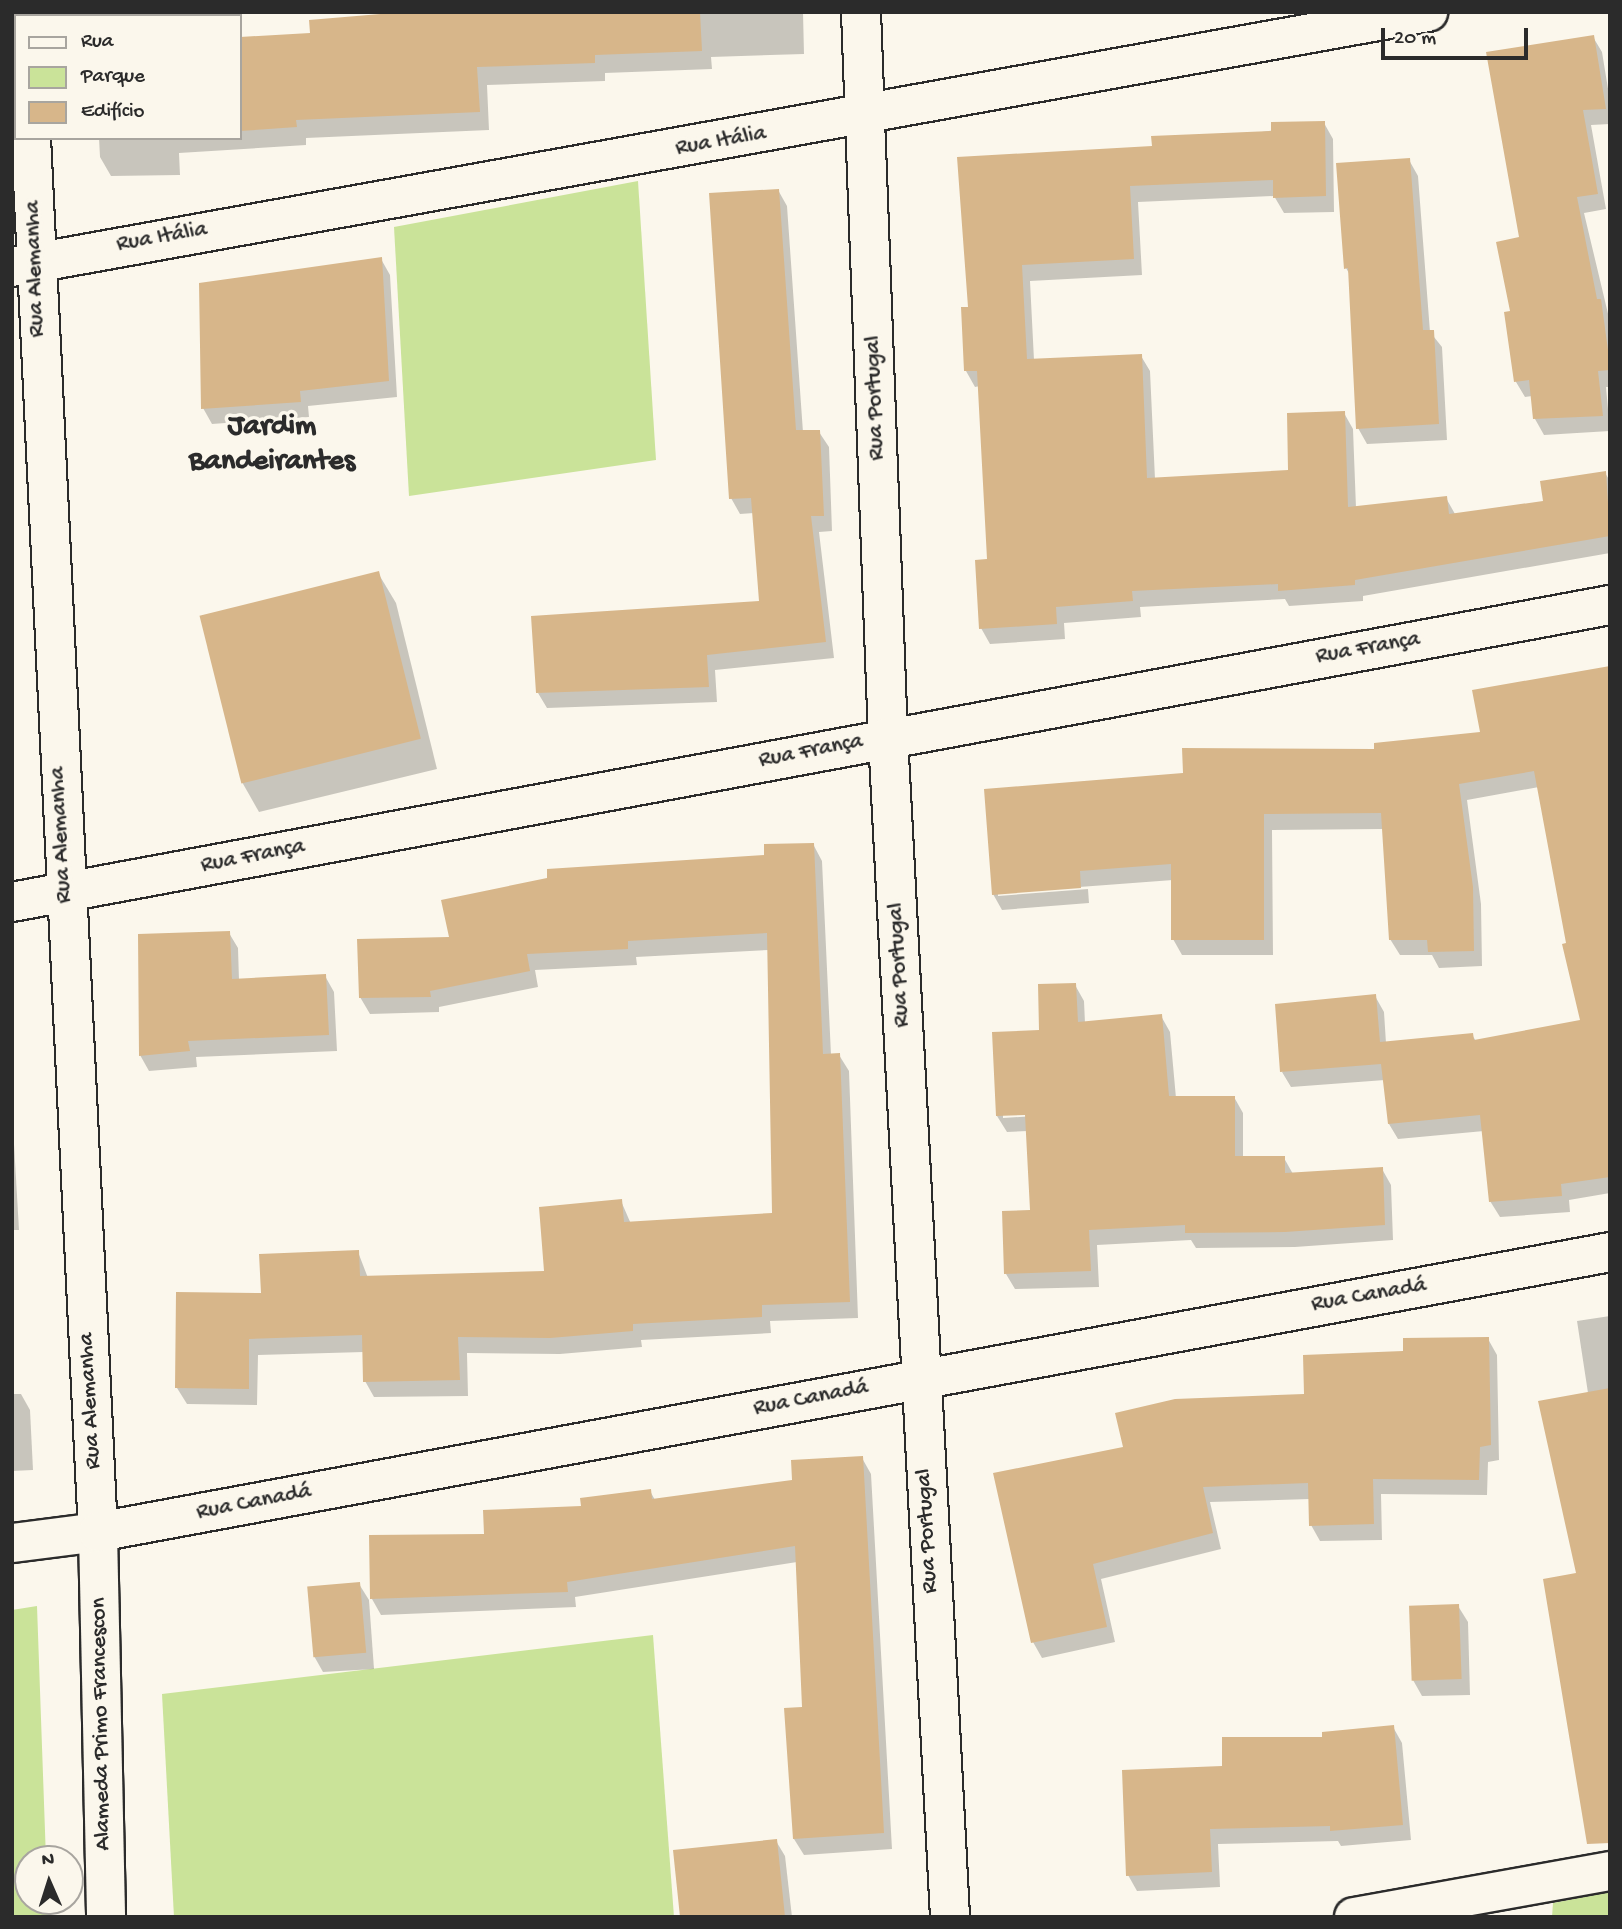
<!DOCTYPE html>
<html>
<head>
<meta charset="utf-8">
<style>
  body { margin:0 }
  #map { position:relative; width:1622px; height:1929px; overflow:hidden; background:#fbf7ec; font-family:"Gochi Hand",sans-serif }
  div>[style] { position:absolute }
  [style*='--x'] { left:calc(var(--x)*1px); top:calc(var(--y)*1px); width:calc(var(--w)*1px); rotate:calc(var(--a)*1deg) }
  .green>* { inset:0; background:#cae399 }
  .shadow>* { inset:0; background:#0003 }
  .building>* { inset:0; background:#d7b68a; transform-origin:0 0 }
  .roads { filter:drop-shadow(2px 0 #2b2b2b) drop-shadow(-2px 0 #2b2b2b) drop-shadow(0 2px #2b2b2b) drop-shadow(0 -2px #2b2b2b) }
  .minor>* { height:38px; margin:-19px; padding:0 19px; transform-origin:19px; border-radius:19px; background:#fbf7ec }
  span { translate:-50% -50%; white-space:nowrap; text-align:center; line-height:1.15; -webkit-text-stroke:7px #fbf7ec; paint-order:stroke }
  .street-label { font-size:23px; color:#2b2b2b }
  .district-label { font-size:30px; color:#2b2b2b; font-weight:700 }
  .frame { position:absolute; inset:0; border:14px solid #2b2b2b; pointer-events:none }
  .legend { position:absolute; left:14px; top:14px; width:228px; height:126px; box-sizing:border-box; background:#fbf7ec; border:2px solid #a8a59f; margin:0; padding:9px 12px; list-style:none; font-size:21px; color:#2b2b2b }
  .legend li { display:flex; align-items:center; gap:14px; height:35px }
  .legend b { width:35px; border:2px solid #a8a59f }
  .north { position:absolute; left:14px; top:1845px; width:70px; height:70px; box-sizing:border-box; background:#fbf7ec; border:2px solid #a8a59f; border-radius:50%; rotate:357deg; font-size:19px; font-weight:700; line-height:28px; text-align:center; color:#2b2b2b }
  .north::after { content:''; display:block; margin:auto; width:24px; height:32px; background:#2b2b2b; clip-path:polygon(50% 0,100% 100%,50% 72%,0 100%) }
  .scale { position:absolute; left:1381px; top:28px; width:147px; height:32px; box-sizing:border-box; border:4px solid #2b2b2b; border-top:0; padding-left:9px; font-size:21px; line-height:24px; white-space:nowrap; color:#2b2b2b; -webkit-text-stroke:5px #fbf7ec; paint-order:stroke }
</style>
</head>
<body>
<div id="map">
  <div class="green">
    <i style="clip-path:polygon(638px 181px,656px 460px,409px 496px,394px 227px)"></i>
    <i style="clip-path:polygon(37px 1606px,46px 1859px,28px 1859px,28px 1901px,47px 1901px,48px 1917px,12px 1917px,12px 1610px)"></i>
    <i style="clip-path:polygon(653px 1635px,674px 1917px,174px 1917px,162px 1694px)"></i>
    <i style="clip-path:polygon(1610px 1892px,1610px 1917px,1552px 1917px,1553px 1903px)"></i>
  </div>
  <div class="shadow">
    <i style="clip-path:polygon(406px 12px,803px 12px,804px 54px,711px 57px,712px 69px,605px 73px,605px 81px,487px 85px,489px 130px,306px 138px,306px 145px,179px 153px,180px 175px,111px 176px,100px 157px,99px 138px,240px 138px,240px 39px,311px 34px)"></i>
    <i style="clip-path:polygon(1593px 37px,1602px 52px,1610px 101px,1610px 124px,1591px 125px,1606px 209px,1584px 213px,1610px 322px,1610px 387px,1606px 387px,1610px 431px,1544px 435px,1535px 419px,1532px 396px,1525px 397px,1516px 382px,1512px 313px,1521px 239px)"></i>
    <i style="clip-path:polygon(1324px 123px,1333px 139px,1334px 212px,1284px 213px,1274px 196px,1138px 202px,1142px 275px,1030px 281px,1034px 360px,1141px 356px,1150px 371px,1155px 479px,1290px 472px,1344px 413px,1353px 429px,1356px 508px,1446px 498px,1455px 514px,1545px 503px,1605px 473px,1610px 481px,1610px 553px,1363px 596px,1363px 601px,1289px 606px,1285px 599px,1140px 607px,1141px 617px,1064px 623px,1065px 639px,990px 644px,981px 628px,989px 561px,980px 386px,975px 387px,966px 371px,969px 309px,1153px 148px)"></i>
    <i style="clip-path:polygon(1409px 160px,1418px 176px,1430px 332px,1442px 347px,1447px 440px,1367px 444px,1358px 428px,1350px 275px,1346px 268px)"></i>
    <i style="clip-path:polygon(778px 190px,787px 206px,803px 432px,819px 432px,829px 447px,832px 531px,819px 532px,834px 658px,715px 670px,717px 702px,547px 708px,538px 693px,761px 603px,754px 513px,740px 514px,731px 498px)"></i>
    <i style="clip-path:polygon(381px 259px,390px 275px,397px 397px,308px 406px,309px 417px,212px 424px,203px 408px)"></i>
    <i style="clip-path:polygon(378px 573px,396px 603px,437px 769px,259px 812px,242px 782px)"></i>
    <i style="clip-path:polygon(1610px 669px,1610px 1193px,1569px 1200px,1570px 1212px,1500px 1217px,1490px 1201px,1484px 1131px,1398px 1139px,1389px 1124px,1385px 1080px,1291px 1087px,1282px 1072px,1375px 996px,1384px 1012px,1386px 1043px,1472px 1035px,1476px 1041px,1582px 1022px,1539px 787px,1467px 800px,1481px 904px,1482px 966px,1439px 968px,1432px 955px,1400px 955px,1390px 939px,1384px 829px,1272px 830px,1273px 955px,1182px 955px,1173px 939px,1173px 880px,998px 893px,998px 896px,1088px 889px,1089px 903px,1002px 910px,993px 894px,1184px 775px,1482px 734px)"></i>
    <i style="clip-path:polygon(813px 844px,822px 861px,831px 1055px,839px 1055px,849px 1071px,858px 1318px,770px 1321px,771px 1333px,641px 1340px,642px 1347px,560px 1354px,467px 1353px,468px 1396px,374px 1397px,365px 1381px,364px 1352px,258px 1355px,257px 1405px,187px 1404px,177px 1388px,263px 1294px,358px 1252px,368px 1278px,546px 1273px,621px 1201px,631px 1224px,774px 1215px,769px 950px,636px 957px,637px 965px,535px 970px,538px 987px,439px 1007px,439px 1012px,370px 1014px,360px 997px,451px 939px)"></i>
    <i style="clip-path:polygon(229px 933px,238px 948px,239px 980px,325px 976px,334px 992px,337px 1051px,196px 1057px,197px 1067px,149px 1071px,140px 1055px)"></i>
    <i style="clip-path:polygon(evenodd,1075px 985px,1084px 1001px,1085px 1023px,1161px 1016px,1170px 1032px,1176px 1098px,1234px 1097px,1243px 1113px,1243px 1158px,1284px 1158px,1293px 1174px,1382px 1169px,1391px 1185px,1393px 1240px,1295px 1247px,1196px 1248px,1191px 1240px,1097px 1245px,1099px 1287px,1015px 1289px,1006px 1274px,1032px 1212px,1028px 1131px,1007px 1132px,997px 1116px,1041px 1032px,1075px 985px,1034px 1113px,1034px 1116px,1003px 1118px,1003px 1114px,1034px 1113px)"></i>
    <i style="clip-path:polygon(12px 1109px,19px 1230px,12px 1230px)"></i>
    <i style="clip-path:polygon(1610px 1316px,1610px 1824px,1578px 1575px,1588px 1393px,1577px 1321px)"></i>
    <i style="clip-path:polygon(1488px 1339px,1497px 1355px,1499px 1460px,1488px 1462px,1487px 1495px,1381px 1494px,1382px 1540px,1320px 1541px,1311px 1525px,1310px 1499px,1210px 1502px,1221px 1549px,1101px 1579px,1115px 1642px,1042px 1658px,1033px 1642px,1125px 1449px,1306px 1396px,1405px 1353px)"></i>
    <i style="clip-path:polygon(12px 1394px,21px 1394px,30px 1410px,33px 1470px,12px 1471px)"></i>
    <i style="clip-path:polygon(862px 1458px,871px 1474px,892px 1849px,804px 1855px,794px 1839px,786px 1710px,804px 1709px,797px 1562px,575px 1597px,576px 1607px,381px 1615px,372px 1599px,371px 1537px,486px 1535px,650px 1491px,655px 1500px,793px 1481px)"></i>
    <i style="clip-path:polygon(359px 1584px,369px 1600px,374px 1669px,323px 1672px,314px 1656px)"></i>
    <i style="clip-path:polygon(1458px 1606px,1468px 1622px,1470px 1695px,1422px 1696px,1413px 1680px)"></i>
    <i style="clip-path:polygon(1393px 1727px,1402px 1743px,1411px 1840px,1341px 1846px,1338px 1841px,1218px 1844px,1220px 1887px,1137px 1891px,1128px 1875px,1224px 1768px,1324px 1738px)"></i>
    <i style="clip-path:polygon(776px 1841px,785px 1856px,792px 1917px,682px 1917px)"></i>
  </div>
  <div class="building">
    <i style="clip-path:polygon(404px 12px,700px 12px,702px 51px,595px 55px,595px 63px,477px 67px,480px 112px,296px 120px,297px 127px,240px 131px,240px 37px,310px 33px,309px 20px)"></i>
    <i style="clip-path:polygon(1594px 35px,1606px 109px,1583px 110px,1598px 194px,1577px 197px,1597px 299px,1601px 299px,1610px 365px,1610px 370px,1598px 371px,1603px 416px,1533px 419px,1529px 380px,1514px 382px,1504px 312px,1510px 311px,1496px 242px,1519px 237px,1486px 52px)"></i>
    <i style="clip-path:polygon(1325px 121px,1326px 196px,1273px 198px,1273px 180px,1130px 186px,1134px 259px,1022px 265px,1027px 359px,1142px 354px,1147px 478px,1288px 470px,1287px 413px,1345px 411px,1348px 507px,1447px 496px,1449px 514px,1543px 501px,1540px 481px,1606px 471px,1610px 536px,1355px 580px,1355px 585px,1278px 591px,1278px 584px,1132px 591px,1133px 601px,1056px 607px,1057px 624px,979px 629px,975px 560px,987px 559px,977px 371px,964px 371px,961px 307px,968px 307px,957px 157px,1152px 146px,1151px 136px,1271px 131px,1271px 122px)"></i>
    <i style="clip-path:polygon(1410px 158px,1423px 330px,1434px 330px,1439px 424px,1356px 429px,1348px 268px,1344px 269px,1336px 163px)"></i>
    <i style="clip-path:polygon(779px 189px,796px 430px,820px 430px,824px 516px,811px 516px,826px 642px,707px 655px,709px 687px,536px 693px,531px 616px,759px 601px,751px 498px,729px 499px,709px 193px)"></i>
    <i style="clip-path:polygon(382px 257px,389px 381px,300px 391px,301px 402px,201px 409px,199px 283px)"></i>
    <i style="left:379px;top:571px;width:173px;height:185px;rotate:76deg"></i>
    <i style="clip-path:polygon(1610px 666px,1610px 1177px,1561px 1184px,1562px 1196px,1489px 1202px,1480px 1115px,1388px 1124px,1381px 1064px,1280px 1072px,1275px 1004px,1376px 994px,1380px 1042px,1473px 1033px,1474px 1040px,1580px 1020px,1562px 944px,1566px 943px,1534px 771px,1459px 784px,1473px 887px,1474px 951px,1428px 952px,1427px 940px,1389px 940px,1381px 813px,1264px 814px,1264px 940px,1171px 940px,1171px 864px,1080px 871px,1081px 888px,992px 895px,984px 789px,1183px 773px,1182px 748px,1374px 749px,1374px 743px,1480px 732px,1472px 690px)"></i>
    <i style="clip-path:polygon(814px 843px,823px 1054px,840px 1053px,850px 1302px,762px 1305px,762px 1317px,633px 1324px,633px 1331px,550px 1338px,458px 1337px,460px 1380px,363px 1382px,362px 1335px,249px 1339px,249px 1389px,175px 1388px,176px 1292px,261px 1293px,259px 1254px,359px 1250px,360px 1276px,544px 1271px,539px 1207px,622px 1199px,624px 1222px,772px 1213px,767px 933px,628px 941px,628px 949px,527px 954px,530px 971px,430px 991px,431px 997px,359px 998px,357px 939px,449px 937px,441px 900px,547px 878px,547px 869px,764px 855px,764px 844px)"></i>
    <i style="clip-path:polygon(230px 931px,232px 979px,326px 974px,329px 1035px,188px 1041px,190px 1051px,139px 1056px,138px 934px)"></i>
    <i style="clip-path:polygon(1076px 983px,1078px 1022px,1162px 1014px,1169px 1096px,1235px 1096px,1235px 1156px,1285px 1156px,1285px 1173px,1383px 1167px,1385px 1225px,1285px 1232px,1185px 1233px,1185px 1225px,1089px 1230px,1091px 1271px,1004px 1274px,1002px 1211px,1030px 1210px,1025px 1115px,996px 1116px,992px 1032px,1039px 1030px,1038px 984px)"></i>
    <i style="clip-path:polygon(1489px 1337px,1491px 1445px,1480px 1447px,1479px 1480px,1373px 1479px,1374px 1524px,1309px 1526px,1308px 1483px,1203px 1487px,1213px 1533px,1093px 1564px,1107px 1627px,1031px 1643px,993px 1473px,1123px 1447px,1115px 1413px,1175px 1399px,1304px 1394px,1303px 1355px,1403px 1351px,1403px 1338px)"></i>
    <i style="clip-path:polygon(1610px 1388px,1610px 1843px,1587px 1844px,1543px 1579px,1576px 1573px,1538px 1401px)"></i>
    <i style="clip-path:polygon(863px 1456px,884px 1833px,793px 1839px,784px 1708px,802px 1707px,795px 1546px,567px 1582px,568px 1592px,370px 1599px,369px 1535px,484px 1534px,483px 1510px,581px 1506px,580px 1498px,651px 1489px,652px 1499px,792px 1480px,791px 1460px)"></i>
    <i style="left:360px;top:1582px;width:71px;height:53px;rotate:85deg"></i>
    <i style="left:1459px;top:1604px;width:75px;height:50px;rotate:88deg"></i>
    <i style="clip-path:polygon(1394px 1725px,1403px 1825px,1330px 1831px,1330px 1826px,1210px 1829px,1212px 1872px,1126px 1876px,1122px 1770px,1222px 1766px,1222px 1737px,1322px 1737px,1322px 1732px)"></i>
    <i style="clip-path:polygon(777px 1839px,785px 1917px,680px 1917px,673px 1850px)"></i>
  </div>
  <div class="roads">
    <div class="minor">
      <i style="--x:26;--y:12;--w:4;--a:90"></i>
      <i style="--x:861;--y:12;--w:726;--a:87.87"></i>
      <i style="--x:888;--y:737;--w:1182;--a:86.99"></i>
      <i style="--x:31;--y:138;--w:1396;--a:87.25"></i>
      <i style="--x:98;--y:1532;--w:385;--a:88.8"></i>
      <i style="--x:12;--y:267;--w:1439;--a:-10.21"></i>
      <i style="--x:12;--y:902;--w:1625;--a:-10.53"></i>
      <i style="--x:12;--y:1543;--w:87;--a:-7.3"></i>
      <i style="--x:98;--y:1532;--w:1538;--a:-10.49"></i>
      <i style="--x:1354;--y:1917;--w:260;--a:-10.2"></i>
    </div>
  </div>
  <div class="street-label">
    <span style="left:721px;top:142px;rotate:-10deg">Rua Itália</span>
    <span style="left:162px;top:238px;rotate:-10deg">Rua Itália</span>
    <span style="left:36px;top:269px;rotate:-92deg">Rua Alemanha</span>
    <span style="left:876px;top:398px;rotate:-92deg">Rua Portugal</span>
    <span style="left:1368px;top:649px;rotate:-10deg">Rua França</span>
    <span style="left:811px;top:752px;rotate:-11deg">Rua França</span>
    <span style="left:62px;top:835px;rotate:-93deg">Rua Alemanha</span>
    <span style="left:253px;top:857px;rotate:-11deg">Rua França</span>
    <span style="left:900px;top:965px;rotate:-93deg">Rua Portugal</span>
    <span style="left:1369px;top:1296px;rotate:-10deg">Rua Canadá</span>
    <span style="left:811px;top:1399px;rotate:-11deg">Rua Canadá</span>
    <span style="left:91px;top:1401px;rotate:-93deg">Rua Alemanha</span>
    <span style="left:254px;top:1503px;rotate:-11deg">Rua Canadá</span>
    <span style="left:928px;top:1531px;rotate:-93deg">Rua Portugal</span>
    <span style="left:102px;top:1724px;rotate:-91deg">Alameda Primo Francescon</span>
  </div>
  <div class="district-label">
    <span style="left:272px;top:445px">Jardim<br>Bandeirantes</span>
  </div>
  <div class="frame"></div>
  <ul class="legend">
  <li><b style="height:9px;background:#fbf7ec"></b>Rua</li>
  <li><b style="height:19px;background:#cae399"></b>Parque</li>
  <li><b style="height:19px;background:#d7b68a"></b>Edifício</li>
  </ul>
  <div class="north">N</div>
  <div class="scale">20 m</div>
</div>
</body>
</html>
